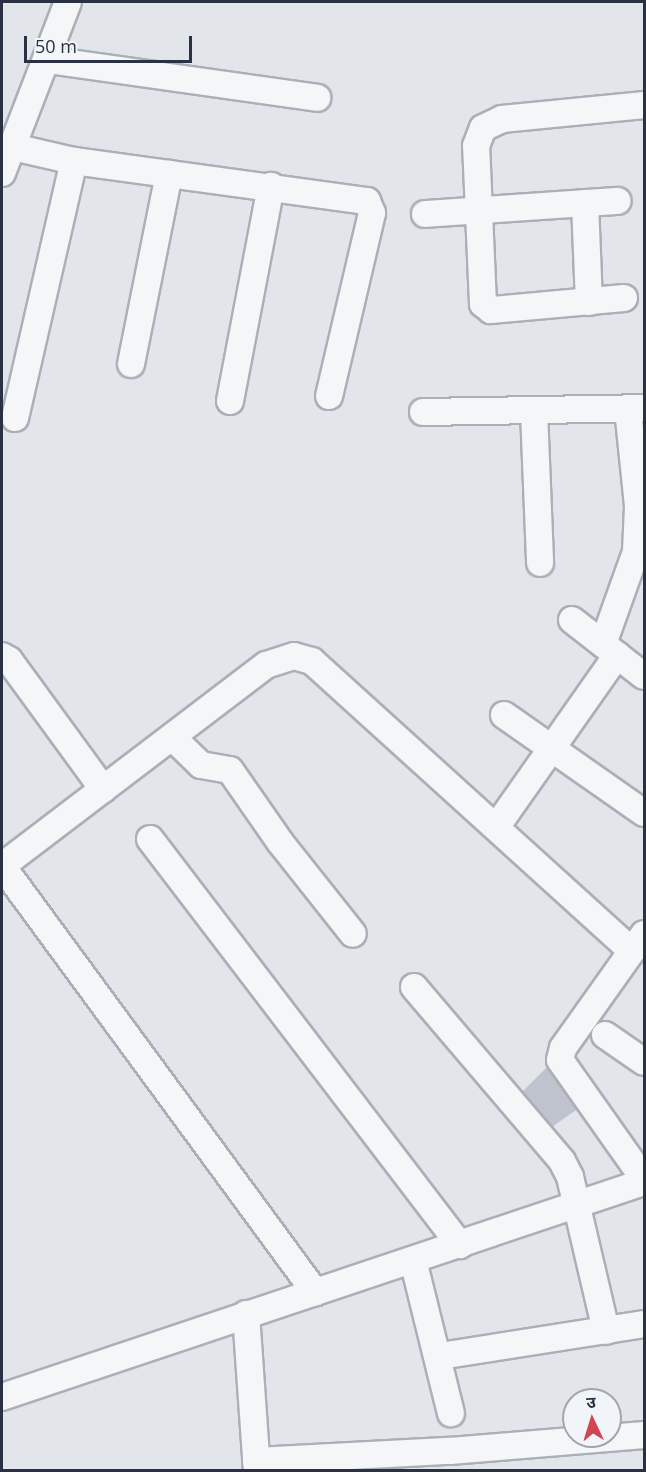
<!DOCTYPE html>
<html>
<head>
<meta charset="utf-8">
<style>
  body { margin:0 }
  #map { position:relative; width:646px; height:1472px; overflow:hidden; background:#e2e5ea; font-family:"Open Sans","Noto Sans Devanagari",sans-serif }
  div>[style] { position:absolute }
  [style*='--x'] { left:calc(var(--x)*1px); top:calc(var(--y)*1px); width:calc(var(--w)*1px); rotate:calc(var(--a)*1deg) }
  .building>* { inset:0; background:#bfc3cd }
  .roads { filter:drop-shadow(2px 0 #aaafb8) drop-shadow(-2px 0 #aaafb8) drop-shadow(0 2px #aaafb8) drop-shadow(0 -2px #aaafb8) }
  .street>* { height:26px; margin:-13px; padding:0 13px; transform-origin:13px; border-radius:13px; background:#f4f6f8 }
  span { translate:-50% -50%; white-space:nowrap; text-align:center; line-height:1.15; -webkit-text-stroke:4.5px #f1f4f8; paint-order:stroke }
  .frame { position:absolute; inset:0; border:3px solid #293142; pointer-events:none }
  .north { position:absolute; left:562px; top:1388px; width:60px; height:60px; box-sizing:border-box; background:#f1f4f8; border:2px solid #a1a6af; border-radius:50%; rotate:356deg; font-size:16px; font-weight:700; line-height:24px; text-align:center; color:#293142 }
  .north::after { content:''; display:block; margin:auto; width:21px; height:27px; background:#d04554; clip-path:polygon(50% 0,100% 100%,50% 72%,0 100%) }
  .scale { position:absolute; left:24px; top:36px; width:168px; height:27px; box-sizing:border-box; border:3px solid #293142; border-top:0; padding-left:8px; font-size:18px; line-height:21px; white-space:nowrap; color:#293142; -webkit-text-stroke:4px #f1f4f8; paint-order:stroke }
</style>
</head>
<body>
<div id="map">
  <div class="building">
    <i style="clip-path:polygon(552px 1062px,589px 1101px,549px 1129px,521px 1093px)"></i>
  </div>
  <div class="roads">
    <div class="street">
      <i style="--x:48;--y:60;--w:272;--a:8"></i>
      <i style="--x:13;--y:147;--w:63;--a:12.9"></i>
      <i style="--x:74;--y:161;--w:296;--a:7.8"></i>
      <i style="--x:367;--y:201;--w:13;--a:67"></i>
      <i style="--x:372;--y:213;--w:188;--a:103.2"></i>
      <i style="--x:2;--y:173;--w:183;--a:-68.9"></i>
      <i style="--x:585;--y:203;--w:99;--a:87.7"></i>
      <i style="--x:425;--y:214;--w:193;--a:-3.9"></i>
      <i style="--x:624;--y:298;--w:134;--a:174.8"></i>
      <i style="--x:491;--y:310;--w:10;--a:-143"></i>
      <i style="--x:483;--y:304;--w:158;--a:-92.5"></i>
      <i style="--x:476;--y:146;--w:19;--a:-69"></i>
      <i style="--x:483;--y:128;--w:21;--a:-25"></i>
      <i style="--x:502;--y:119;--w:143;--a:-5.6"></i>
      <i style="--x:131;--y:364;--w:194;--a:-78.7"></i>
      <i style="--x:230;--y:401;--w:219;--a:-79.2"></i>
      <i style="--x:534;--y:411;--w:152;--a:87.7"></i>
      <i style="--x:423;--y:412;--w:221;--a:-1"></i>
      <i style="--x:15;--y:418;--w:264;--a:-77.1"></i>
      <i style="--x:572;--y:620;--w:91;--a:37.9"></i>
      <i style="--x:603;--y:644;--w:98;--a:-70.3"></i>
      <i style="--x:636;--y:552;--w:46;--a:-87.5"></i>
      <i style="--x:638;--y:506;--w:97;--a:-95.9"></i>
      <i style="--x:2;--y:656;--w:8;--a:30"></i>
      <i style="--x:9;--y:660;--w:160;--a:53.9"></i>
      <i style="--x:504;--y:715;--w:171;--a:35"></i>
      <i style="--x:172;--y:737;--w:40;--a:44"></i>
      <i style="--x:201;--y:765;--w:29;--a:10"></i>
      <i style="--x:230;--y:770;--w:88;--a:55.2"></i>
      <i style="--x:280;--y:842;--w:117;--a:51.6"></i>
      <i style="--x:497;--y:826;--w:209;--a:-54.9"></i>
      <i style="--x:150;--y:839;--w:511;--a:52.64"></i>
      <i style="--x:2;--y:866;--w:332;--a:-37.3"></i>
      <i style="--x:266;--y:665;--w:29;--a:-18"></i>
      <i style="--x:294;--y:656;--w:19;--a:16"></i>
      <i style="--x:312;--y:661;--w:432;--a:42.2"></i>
      <i style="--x:2;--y:866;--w:529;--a:53.69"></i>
      <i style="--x:644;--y:934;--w:140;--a:125.4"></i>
      <i style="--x:563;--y:1048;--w:12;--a:104"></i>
      <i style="--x:560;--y:1060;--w:146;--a:54.8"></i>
      <i style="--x:414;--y:987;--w:228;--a:49.6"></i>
      <i style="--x:562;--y:1161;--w:18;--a:63"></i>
      <i style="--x:570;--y:1177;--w:158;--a:76.8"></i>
      <i style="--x:605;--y:1035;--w:47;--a:34.7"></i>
      <i style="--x:413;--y:1260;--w:158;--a:76.1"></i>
      <i style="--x:246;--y:1314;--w:156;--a:86"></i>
      <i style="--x:440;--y:1356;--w:206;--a:-8.9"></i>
      <i style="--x:2;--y:1397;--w:677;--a:-18.52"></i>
      <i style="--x:256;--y:1461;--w:194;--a:-3"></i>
      <i style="--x:450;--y:1451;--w:195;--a:-4.7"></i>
    </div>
  </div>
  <div class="frame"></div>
  <div class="north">उ</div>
  <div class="scale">50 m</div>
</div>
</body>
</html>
